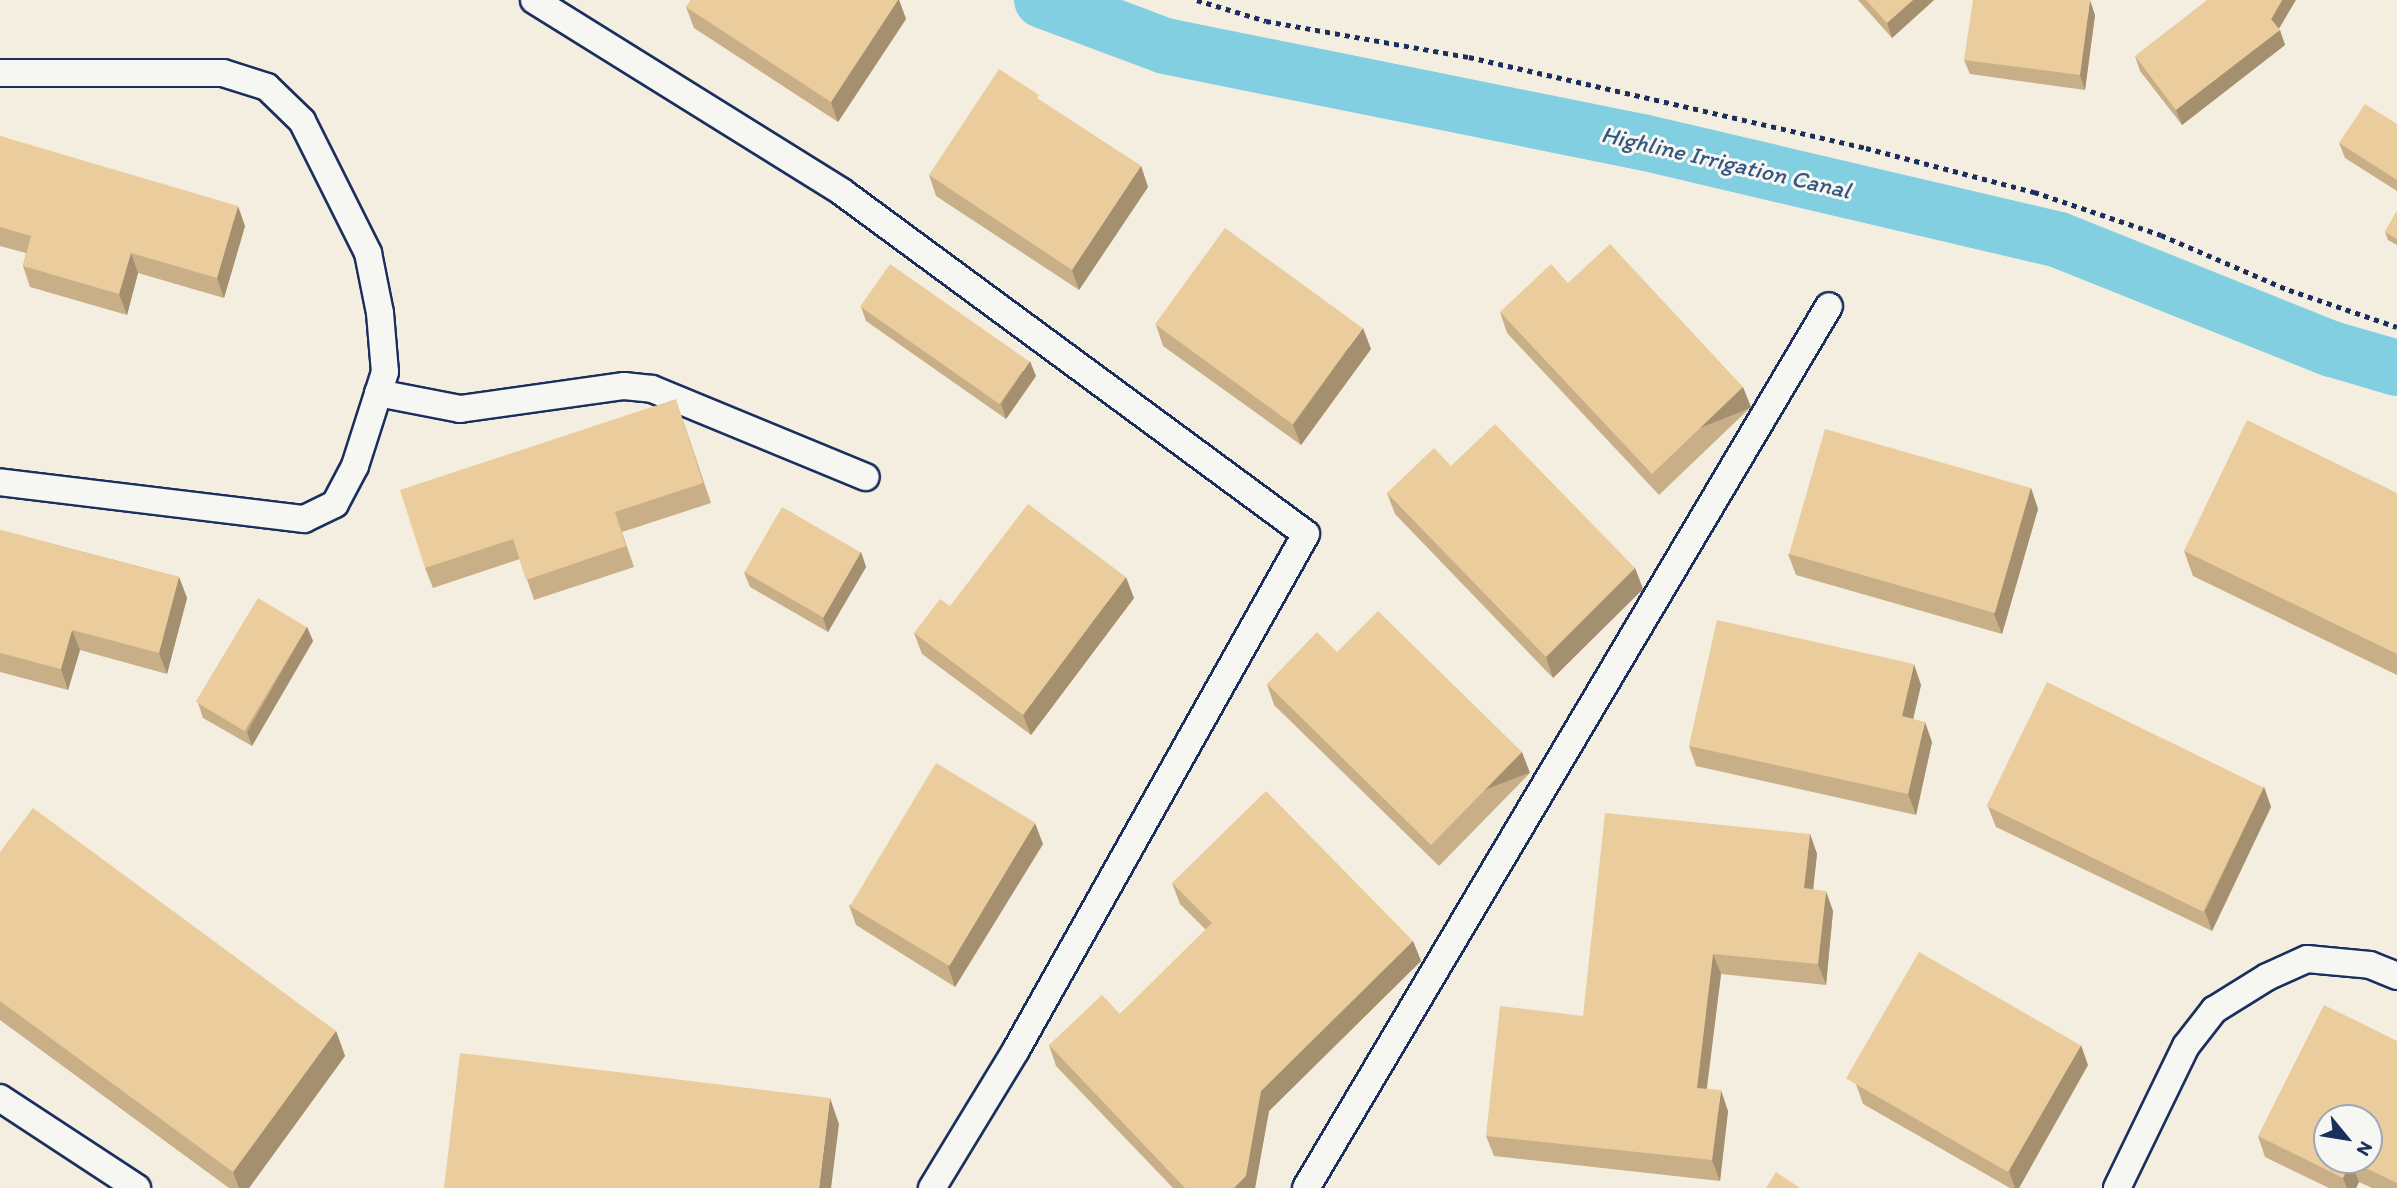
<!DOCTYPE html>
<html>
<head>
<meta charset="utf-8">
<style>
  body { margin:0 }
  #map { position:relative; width:2397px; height:1188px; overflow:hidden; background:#f4eee1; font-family:Itim,sans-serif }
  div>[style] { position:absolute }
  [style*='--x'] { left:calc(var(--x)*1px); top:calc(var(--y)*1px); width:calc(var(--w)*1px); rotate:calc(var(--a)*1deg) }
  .canal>* { height:56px; margin:-28px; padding:0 28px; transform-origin:28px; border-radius:28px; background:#83cfe2 }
  .path>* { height:4.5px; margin-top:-2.25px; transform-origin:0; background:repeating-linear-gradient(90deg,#1b2f5e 0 5px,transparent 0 10px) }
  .roads { filter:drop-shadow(2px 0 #1b2f5e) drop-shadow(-2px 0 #1b2f5e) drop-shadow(0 2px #1b2f5e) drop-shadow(0 -2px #1b2f5e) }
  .service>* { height:26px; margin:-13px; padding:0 13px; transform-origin:13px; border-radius:13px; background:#f6f6f2 }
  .wall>* { inset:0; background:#c9af87 }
  .shaded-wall>* { inset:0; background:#a48f6e; transform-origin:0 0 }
  .building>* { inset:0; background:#eacc9d; transform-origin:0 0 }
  span { translate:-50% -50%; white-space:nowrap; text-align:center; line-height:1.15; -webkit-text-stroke:6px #f6f6f2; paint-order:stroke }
  .water-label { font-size:24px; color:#35577f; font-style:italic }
  .north { position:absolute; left:2313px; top:1104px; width:70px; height:70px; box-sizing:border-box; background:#f6f6f2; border:2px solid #9ea6b7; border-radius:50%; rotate:120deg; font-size:19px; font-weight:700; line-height:28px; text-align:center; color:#1b2f5e }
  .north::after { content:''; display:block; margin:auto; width:24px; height:32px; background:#1b2f5e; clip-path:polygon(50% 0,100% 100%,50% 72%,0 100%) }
</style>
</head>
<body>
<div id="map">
  <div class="canal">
    <i style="--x:1042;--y:0;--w:131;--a:20.5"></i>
    <i style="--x:1165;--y:46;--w:487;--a:11.4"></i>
    <i style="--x:1642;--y:142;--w:428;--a:13.2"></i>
    <i style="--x:2059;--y:240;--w:294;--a:21.8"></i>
    <i style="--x:2332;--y:349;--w:68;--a:16.3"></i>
  </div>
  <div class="path">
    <i style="--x:1197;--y:0;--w:72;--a:16.9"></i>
    <i style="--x:1266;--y:21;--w:206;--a:10.1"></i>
    <i style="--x:1469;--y:57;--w:407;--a:12.9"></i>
    <i style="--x:1866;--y:148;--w:174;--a:14.7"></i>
    <i style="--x:2034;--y:192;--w:134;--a:18.7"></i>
    <i style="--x:2161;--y:235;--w:139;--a:23.3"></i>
    <i style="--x:2289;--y:290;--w:114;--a:18.9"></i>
  </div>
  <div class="roads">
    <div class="service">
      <i style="--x:534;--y:0;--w:363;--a:31.9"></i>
      <i style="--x:842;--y:192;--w:576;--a:36.39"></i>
      <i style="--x:1306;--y:534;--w:592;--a:119.34"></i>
      <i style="--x:1016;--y:1050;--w:162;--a:121.3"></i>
      <i style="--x:0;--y:73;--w:223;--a:0"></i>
      <i style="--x:223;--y:73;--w:46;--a:17.7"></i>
      <i style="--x:267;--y:87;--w:49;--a:44.2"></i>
      <i style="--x:302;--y:121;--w:148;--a:63.4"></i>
      <i style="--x:368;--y:253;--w:61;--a:78.7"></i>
      <i style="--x:380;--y:313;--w:59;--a:85.2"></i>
      <i style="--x:385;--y:372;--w:99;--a:107.7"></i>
      <i style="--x:355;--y:466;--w:43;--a:117.8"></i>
      <i style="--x:335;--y:504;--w:34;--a:154"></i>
      <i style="--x:304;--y:519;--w:306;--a:-173.1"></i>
      <i style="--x:378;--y:393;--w:84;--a:11"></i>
      <i style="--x:460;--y:409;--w:166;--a:-8"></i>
      <i style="--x:624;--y:386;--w:28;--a:6"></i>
      <i style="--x:652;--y:389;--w:231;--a:22.4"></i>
      <i style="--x:0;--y:1098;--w:164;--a:33.3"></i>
      <i style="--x:1306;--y:1188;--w:1025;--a:-59.33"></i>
      <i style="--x:2117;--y:1188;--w:158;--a:-64.1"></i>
      <i style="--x:2186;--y:1046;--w:46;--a:-52.1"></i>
      <i style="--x:2214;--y:1010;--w:62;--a:-31.9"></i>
      <i style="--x:2267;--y:977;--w:44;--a:-24.2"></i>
      <i style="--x:2307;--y:959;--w:63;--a:5.4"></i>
      <i style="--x:2370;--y:965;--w:29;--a:22"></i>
    </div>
  </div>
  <div class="wall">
    <i style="clip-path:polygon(691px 0,899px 0,906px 19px,838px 122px,694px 28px,686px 7px)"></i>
    <i style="clip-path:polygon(1858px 0,1934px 0,1892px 38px)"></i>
    <i style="clip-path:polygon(2095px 15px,2085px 90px,1970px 74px,1964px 60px)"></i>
    <i style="clip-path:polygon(2279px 29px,2285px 45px,2182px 125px,2140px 71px,2135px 56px)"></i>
    <i style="clip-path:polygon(1042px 102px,1141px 166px,1148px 187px,1079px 290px,936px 196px,929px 175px)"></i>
    <i style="clip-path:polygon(2397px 124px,2397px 191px,2345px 158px,2339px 143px)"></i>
    <i style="clip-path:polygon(0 136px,245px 226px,224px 298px,138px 273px,127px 315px,30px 287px,23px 266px,26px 253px,0 246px)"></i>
    <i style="clip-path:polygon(2397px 211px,2397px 245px,2388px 240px,2385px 232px)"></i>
    <i style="clip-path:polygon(1568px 283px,1751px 407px,1659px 495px,1507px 333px,1500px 312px)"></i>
    <i style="clip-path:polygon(861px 307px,1036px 376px,1006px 419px,866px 321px)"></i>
    <i style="clip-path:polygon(1156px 325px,1371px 349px,1301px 445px,1163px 346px)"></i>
    <i style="clip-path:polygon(683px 420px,711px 503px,622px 532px,634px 567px,534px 600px,520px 559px,433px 588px,425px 568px)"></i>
    <i style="clip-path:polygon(1451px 466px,1635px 568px,1643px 589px,1553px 678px,1395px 514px,1387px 493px)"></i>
    <i style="clip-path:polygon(2031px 488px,2038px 509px,2002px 634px,1796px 575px,1788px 554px)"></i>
    <i style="clip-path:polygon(2397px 493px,2397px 675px,2193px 576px,2184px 551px)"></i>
    <i style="clip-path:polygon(0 530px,179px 577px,187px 598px,167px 674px,80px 650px,68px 690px,0 672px)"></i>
    <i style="clip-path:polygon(861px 552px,866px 567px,828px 632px,750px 587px,744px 572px)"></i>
    <i style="clip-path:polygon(1134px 598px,1031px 735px,922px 654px,914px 633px)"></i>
    <i style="clip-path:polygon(307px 627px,313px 641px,252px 746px,203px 718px,198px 703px)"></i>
    <i style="clip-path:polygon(1337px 652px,1530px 773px,1439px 866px,1274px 705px,1267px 684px)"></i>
    <i style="clip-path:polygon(1921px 685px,1913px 719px,1932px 742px,1916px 815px,1696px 766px,1689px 746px)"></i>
    <i style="clip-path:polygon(2264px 787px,2271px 807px,2212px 931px,1996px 827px,1988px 807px)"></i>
    <i style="clip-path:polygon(1810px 834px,1817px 854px,1813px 889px,1833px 911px,1826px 985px,1721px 974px,1707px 1089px,1728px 1111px,1720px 1181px,1494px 1156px,1486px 1136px,1583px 1016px)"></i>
    <i style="clip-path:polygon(1043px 844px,955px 987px,856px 925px,849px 905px)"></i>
    <i style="clip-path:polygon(0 852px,336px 1031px,345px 1056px,249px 1188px,229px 1188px,0 1020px)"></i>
    <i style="clip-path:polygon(1172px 883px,1413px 941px,1421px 961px,1269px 1111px,1255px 1188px,1173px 1188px,1056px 1066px,1049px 1045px,1120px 1014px,1206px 930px,1180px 904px)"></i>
    <i style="clip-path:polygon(2397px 1041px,2397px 1188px,2372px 1188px,2359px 1182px,2356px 1188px,2329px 1188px,2265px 1157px,2258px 1136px)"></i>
    <i style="clip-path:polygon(2088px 1065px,2019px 1188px,2010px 1188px,1863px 1104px,1856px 1084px)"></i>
  </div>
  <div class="shaded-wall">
    <i style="clip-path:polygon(898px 0,899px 0,906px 19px,838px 122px,831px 102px)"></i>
    <i style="clip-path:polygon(1913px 0,1934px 0,1892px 38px,1887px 23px)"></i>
    <i style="clip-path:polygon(2090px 0,2095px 15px,2085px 90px,2080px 75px)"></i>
    <i style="clip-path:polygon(2282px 0,2296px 0,2277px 32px,2280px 30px,2285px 45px,2182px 125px,2176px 110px,2271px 19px)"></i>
    <i style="clip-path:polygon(1141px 166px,1148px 187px,1079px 290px,1072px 270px)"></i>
    <i style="clip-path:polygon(238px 206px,245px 226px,224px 298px,217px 278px)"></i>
    <i style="clip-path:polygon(131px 253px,138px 273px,127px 315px,119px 294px)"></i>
    <i style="clip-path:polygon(1363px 328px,1371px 349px,1301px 445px,1293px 425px)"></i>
    <i style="clip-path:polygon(1030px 361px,1036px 376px,1006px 419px,1001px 404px)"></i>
    <i style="left:1743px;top:387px;width:22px;height:126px;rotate:68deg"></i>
    <i style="clip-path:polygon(2031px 488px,2038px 509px,2002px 634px,1994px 614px)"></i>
    <i style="clip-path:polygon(861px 552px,866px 567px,828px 632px,823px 618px)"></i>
    <i style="clip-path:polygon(1635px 568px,1643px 589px,1553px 678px,1546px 657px)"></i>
    <i style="clip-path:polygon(179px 577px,187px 598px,167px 674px,159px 653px)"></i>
    <i style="clip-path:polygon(1126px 577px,1134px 598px,1031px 735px,1023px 715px)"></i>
    <i style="clip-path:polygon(307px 627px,313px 641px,252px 746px,247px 732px)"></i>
    <i style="clip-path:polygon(72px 630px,80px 650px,68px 690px,61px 669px)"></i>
    <i style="clip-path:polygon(1914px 664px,1921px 685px,1909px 737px,1902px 716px)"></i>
    <i style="clip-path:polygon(1925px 722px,1932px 742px,1916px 815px,1908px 794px)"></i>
    <i style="left:1522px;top:752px;width:22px;height:130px;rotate:69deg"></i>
    <i style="clip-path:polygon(2264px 787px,2271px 807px,2212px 931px,2205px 911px)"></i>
    <i style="clip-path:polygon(1035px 823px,1043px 844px,955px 987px,948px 966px)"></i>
    <i style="clip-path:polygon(1810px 834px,1817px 854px,1811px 909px,1804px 888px)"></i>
    <i style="clip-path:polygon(1826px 891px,1833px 911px,1826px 985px,1818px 964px)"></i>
    <i style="clip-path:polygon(1413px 941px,1421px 961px,1269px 1111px,1255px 1188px,1234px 1188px,1261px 1091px)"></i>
    <i style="clip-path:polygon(1713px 954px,1721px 974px,1704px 1108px,1697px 1088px)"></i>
    <i style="clip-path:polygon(336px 1031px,345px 1056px,249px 1188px,239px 1188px,233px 1172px)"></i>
    <i style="clip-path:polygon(2081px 1045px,2088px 1065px,2019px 1188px,2015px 1188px,2009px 1171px)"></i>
    <i style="clip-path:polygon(1721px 1090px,1728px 1111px,1720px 1181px,1712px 1160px)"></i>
    <i style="clip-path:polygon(830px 1098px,839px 1124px,831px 1188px,819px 1188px)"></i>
    <i style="clip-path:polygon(2351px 1161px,2359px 1182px,2356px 1188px,2347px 1188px,2343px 1178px)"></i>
  </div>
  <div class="building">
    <i style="clip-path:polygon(691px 0,898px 0,831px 102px,686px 7px)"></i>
    <i style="clip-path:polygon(1866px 0,1913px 0,1887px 23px)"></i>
    <i style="clip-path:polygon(1973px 0,2090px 0,2080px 75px,1964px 60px)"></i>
    <i style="clip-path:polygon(2207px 0,2282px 0,2271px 19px,2280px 30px,2176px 110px,2135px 56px)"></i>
    <i style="clip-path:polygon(999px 69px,1039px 95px,1037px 98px,1141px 166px,1072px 270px,929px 175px)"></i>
    <i style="clip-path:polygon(2365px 104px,2397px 124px,2397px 180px,2339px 143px)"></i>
    <i style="clip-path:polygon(0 136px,238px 206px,217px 278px,131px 253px,119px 294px,23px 266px,31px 236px,0 227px)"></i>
    <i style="clip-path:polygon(2397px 211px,2397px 239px,2385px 232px)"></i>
    <i style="left:1225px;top:228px;width:170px;height:119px;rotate:36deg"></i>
    <i style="clip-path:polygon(1610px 244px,1743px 387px,1652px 474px,1500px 312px,1551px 264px,1568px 283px)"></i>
    <i style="left:890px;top:264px;width:170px;height:52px;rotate:35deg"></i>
    <i style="clip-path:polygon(676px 399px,703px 483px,615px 512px,626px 546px,526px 580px,513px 539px,425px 568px,400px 490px)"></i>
    <i style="clip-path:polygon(2247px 420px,2397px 493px,2397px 654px,2184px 551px)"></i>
    <i style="clip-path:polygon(1495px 424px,1635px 568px,1546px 657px,1387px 493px,1434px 448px,1451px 466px)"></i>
    <i style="left:1825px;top:429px;width:214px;height:130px;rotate:16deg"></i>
    <i style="clip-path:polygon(1028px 504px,1126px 577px,1023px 715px,914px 633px,940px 599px,950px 606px)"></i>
    <i style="left:782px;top:507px;width:91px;height:75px;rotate:30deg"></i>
    <i style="clip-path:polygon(0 530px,179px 577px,159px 653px,72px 630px,61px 669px,0 653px)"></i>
    <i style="left:258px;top:598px;width:57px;height:121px;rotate:31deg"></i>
    <i style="clip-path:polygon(1378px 611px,1522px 752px,1431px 845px,1267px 684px,1317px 632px,1337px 652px)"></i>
    <i style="clip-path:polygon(1717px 620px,1914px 664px,1902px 716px,1925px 722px,1908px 794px,1689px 746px)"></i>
    <i style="left:2047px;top:682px;width:241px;height:138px;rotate:26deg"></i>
    <i style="left:936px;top:763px;width:116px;height:167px;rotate:31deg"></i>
    <i style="clip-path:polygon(1266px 791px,1413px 941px,1261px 1091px,1246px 1176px,1234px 1188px,1185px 1188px,1049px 1045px,1102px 995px,1120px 1014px,1212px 923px,1172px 883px)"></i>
    <i style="clip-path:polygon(33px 808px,336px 1031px,233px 1172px,0 1001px,0 852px)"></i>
    <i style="clip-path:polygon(1605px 813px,1810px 834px,1804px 888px,1826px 891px,1818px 964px,1713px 954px,1697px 1088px,1721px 1090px,1712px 1160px,1486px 1136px,1500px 1006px,1583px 1016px)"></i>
    <i style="left:1919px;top:952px;width:187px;height:146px;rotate:30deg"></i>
    <i style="clip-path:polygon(evenodd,2324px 1005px,2397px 1041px,2397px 1183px,2351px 1161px,2343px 1178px,2258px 1136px,2324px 1005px,2327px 1118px,2369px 1118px,2369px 1160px,2327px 1160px,2327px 1118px)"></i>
    <i style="clip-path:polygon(460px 1053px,830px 1098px,819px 1188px,444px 1188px)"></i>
    <i style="clip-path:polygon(1776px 1172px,1800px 1188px,1766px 1188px)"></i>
  </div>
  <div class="water-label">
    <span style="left:1726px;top:162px;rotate:13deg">Highline Irrigation Canal</span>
  </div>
  <div class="north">N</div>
</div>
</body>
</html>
